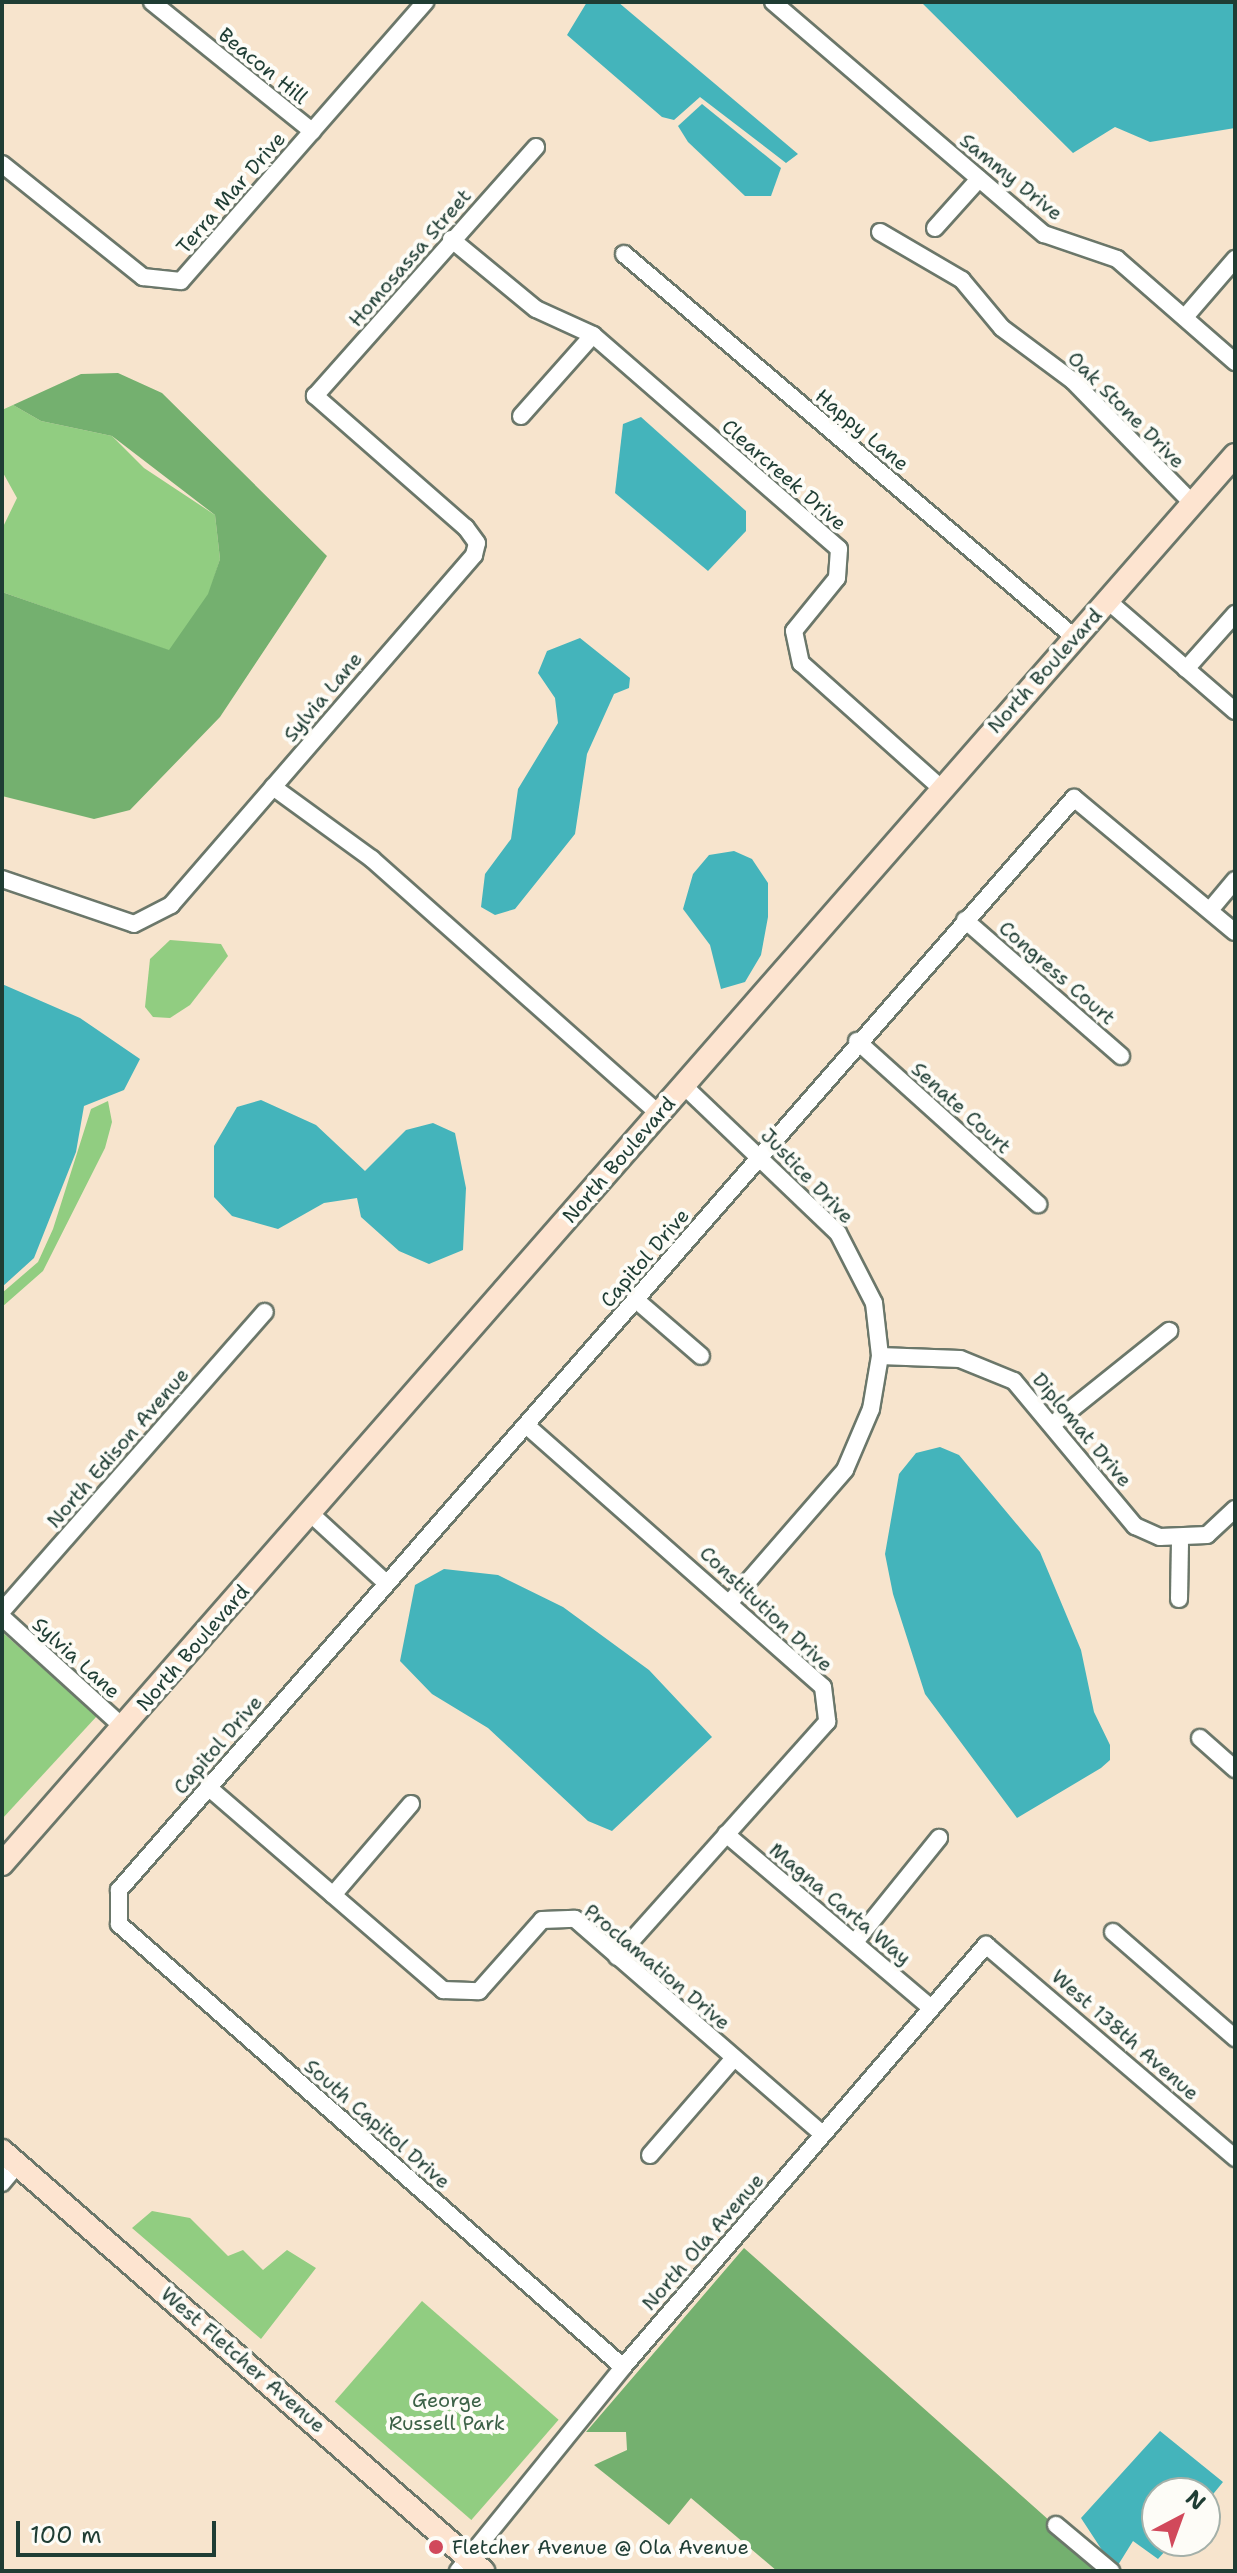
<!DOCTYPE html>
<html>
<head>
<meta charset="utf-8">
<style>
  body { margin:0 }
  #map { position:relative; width:1237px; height:2573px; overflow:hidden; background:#f7e4cd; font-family:"Shantell Sans",sans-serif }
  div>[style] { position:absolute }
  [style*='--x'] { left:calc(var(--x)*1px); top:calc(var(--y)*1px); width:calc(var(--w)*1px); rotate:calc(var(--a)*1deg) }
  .green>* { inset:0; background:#91cd81; transform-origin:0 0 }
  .forest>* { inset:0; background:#74b06f }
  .water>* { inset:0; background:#44b4bb }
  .roads { filter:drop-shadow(2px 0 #6b776a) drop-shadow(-2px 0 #6b776a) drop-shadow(0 2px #6b776a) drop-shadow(0 -2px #6b776a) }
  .street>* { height:16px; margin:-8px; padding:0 8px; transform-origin:8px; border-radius:8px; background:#fff }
  .secondary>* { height:22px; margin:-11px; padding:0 11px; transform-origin:11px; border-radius:11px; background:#fde4d0 }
  .dots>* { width:22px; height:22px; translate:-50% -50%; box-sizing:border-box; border:4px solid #fdfcf7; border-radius:50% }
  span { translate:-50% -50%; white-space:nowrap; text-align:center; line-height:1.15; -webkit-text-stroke:8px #fdfcf7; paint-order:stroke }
  .street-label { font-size:20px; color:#1f3d34 }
  .park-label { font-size:20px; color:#3c6147 }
  .poi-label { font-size:20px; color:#1f3d34 }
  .left { translate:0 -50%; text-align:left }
  .frame { position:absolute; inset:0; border:4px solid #1f3d34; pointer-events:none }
  .north { position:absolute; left:1141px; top:2477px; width:80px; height:80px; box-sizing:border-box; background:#fdfcf7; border:2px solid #a4b0a9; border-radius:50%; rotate:41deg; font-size:22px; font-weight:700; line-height:32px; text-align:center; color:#1f3d34 }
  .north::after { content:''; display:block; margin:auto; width:28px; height:36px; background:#d1495b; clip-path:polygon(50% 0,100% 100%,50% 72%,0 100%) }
  .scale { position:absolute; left:16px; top:2521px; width:200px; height:36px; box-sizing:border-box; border:4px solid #1f3d34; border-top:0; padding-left:10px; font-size:24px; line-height:28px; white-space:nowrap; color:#1f3d34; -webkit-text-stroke:6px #fdfcf7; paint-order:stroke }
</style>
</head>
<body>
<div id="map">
  <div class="green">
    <i style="clip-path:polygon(13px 405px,41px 421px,112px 436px,144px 468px,215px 515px,220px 559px,209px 594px,170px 651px,2px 592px,2px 529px,17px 498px,2px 471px,2px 410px)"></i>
    <i style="clip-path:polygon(170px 940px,221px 944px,228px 956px,190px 1005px,170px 1018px,153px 1017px,145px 1007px,150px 959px)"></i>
    <i style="clip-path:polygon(108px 1101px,112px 1122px,105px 1148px,43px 1271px,2px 1307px,2px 1293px,38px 1262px,53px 1229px,91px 1109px)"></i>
    <i style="clip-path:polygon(2px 1632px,97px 1716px,2px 1819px)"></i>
    <i style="clip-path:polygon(152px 2211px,190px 2218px,228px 2256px,243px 2250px,263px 2270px,287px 2250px,316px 2268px,261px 2339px,132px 2228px)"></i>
    <i style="left:422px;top:2301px;width:181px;height:133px;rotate:41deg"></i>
  </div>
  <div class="forest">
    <i style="clip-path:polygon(118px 373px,162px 393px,327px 556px,220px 717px,130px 810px,94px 819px,2px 796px,2px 592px,169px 650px,208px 594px,220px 559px,215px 515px,112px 436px,41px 421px,13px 405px,81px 374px)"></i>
    <i style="clip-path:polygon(744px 2248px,1106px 2571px,777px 2571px,691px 2498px,669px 2525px,594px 2465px,627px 2450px,626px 2432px,586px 2432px)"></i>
  </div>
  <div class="water">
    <i style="clip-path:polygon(587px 2px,618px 2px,798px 154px,786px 163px,700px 97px,674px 120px,662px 117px,567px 35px)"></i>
    <i style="clip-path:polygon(921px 2px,1235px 2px,1235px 128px,1150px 142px,1115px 127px,1073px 153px)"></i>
    <i style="clip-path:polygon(702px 104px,781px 168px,771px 196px,745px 196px,688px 142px,678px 126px)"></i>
    <i style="clip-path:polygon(641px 417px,746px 511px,746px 531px,708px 571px,615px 493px,623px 424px)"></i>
    <i style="clip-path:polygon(580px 638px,630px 678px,629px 688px,614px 694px,587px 754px,575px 834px,515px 909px,495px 915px,481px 907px,485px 874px,511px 839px,518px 789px,558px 723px,555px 698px,538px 673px,547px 651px)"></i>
    <i style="clip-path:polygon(734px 851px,752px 859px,768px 883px,768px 917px,761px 955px,745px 982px,721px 989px,710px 945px,683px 909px,693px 874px,709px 855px)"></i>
    <i style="clip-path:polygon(2px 984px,80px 1018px,140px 1059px,124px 1090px,84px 1106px,76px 1152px,34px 1258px,2px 1287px)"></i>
    <i style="clip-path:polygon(261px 1100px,316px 1125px,365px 1171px,406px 1130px,433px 1123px,455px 1133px,466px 1188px,463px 1250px,429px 1264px,399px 1251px,361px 1217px,357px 1198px,324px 1203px,278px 1229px,232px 1216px,214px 1197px,214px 1146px,237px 1107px)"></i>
    <i style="clip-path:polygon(940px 1447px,959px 1455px,1040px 1552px,1081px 1650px,1094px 1712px,1110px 1745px,1110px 1760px,1101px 1768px,1017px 1818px,925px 1694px,893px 1594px,885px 1554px,899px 1474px,916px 1453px)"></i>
    <i style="clip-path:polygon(444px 1569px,498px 1575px,563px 1607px,649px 1670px,712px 1737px,612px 1831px,588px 1821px,488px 1728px,432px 1694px,400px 1661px,415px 1585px)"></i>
    <i style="clip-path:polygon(1160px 2431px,1223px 2482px,1205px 2504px,1205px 2493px,1157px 2493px,1157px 2541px,1174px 2541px,1158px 2559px,1133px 2541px,1115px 2570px,1081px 2518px)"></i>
  </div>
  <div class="roads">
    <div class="street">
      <i style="--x:152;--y:2;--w:206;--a:38.9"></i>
      <i style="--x:773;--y:2;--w:357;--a:40.6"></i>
      <i style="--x:1044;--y:234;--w:77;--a:18.9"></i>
      <i style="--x:1117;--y:259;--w:157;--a:41.1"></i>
      <i style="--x:2;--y:164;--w:181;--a:38.7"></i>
      <i style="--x:143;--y:277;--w:38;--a:6"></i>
      <i style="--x:181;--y:281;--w:371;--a:-48.8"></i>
      <i style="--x:935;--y:228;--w:66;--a:-48.1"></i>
      <i style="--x:880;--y:232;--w:95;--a:30.3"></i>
      <i style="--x:962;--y:280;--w:62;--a:50.2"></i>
      <i style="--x:1002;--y:328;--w:89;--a:36.7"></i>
      <i style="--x:1073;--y:381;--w:170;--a:45.7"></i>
      <i style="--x:451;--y:239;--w:110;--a:39.5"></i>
      <i style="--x:536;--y:309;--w:63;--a:24.5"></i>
      <i style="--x:593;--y:335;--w:326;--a:41"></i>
      <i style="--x:839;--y:549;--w:29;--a:94"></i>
      <i style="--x:837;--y:578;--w:68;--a:129.1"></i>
      <i style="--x:794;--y:631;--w:33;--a:78"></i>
      <i style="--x:801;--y:663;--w:188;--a:41.8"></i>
      <i style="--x:624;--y:254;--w:591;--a:40.4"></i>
      <i style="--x:1185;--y:317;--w:77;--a:-49.2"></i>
      <i style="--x:521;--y:416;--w:108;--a:-48.4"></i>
      <i style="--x:1108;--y:601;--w:168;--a:40.9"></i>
      <i style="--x:1186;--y:669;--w:74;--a:-48.3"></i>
      <i style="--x:273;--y:787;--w:122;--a:36"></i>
      <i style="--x:372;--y:859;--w:384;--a:41.6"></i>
      <i style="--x:2;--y:879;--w:139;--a:18.8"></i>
      <i style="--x:134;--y:924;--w:42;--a:-27.2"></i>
      <i style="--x:171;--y:905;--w:463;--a:-49.1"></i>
      <i style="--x:474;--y:555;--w:12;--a:-76"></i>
      <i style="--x:477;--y:543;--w:19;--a:-126"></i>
      <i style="--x:466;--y:528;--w:201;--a:-138.8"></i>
      <i style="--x:315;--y:396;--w:333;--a:-48.4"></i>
      <i style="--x:1210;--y:910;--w:39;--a:-50"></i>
      <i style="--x:965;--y:920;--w:207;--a:41.1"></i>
      <i style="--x:857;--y:1041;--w:244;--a:42"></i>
      <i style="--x:683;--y:1085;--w:214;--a:43.7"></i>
      <i style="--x:838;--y:1233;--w:79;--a:62.8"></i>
      <i style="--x:874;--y:1303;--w:53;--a:83.5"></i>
      <i style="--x:880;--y:1356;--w:54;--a:99.6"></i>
      <i style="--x:871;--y:1409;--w:66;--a:113.1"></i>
      <i style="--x:845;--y:1470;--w:174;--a:131"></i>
      <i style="--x:635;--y:1299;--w:87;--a:40.8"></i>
      <i style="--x:880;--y:1356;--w:80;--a:2.1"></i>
      <i style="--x:960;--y:1359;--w:58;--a:22.2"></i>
      <i style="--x:1014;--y:1381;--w:189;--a:50.2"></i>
      <i style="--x:1135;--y:1526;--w:27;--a:24"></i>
      <i style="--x:1160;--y:1537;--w:47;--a:-2.4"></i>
      <i style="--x:1207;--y:1535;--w:38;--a:-43"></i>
      <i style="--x:1053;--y:1424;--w:149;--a:-38.7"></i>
      <i style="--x:526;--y:1425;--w:396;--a:41.4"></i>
      <i style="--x:823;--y:1687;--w:35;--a:83"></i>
      <i style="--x:827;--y:1722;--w:315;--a:131.8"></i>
      <i style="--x:310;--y:1513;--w:103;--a:42.6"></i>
      <i style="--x:1179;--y:1599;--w:59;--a:-89"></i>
      <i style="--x:2;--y:1611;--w:398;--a:-48.7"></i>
      <i style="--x:2;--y:1617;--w:165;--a:42.3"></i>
      <i style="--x:1200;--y:1738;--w:47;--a:41.5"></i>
      <i style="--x:208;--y:1787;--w:311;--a:40.8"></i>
      <i style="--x:443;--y:1990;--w:36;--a:2"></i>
      <i style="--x:479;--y:1991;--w:95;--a:-48.4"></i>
      <i style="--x:542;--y:1920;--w:33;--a:-2"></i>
      <i style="--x:575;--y:1919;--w:327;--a:41"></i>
      <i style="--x:726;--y:1834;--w:266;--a:40.3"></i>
      <i style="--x:333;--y:1895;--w:120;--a:-49.4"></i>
      <i style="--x:1113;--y:1932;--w:162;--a:41"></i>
      <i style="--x:855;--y:1942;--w:134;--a:-51.1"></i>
      <i style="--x:650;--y:2155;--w:128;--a:-49.1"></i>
      <i style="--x:2;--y:2183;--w:25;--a:-50"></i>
      <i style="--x:623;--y:2367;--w:671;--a:-138.69"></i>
      <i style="--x:119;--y:1924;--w:34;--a:-90"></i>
      <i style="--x:119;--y:1890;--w:1451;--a:-48.83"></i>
      <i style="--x:1074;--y:798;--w:209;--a:39.8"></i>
      <i style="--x:1056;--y:2525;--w:72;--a:39.9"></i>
      <i style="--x:458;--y:2571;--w:262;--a:-51"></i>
      <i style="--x:623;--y:2367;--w:557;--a:-49.3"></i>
      <i style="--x:986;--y:1945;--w:328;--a:40.5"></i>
    </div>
    <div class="secondary">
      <i style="--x:2;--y:1864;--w:1872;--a:-48.81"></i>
      <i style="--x:2;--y:2151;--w:639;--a:41.13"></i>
    </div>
  </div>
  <div class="dots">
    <i style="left:436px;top:2547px;background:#d1495b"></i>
  </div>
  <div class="street-label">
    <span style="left:263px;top:66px;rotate:39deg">Beacon Hill</span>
    <span style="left:1011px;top:177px;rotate:39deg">Sammy Drive</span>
    <span style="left:231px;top:193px;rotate:-49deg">Terra Mar Drive</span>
    <span style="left:410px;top:258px;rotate:-49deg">Homosassa Street</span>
    <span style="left:1126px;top:410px;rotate:45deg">Oak Stone Drive</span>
    <span style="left:862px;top:430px;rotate:40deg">Happy Lane</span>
    <span style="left:784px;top:475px;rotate:41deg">Clearcreek Drive</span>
    <span style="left:1045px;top:671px;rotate:-48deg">North Boulevard</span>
    <span style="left:323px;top:697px;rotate:-50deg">Sylvia Lane</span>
    <span style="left:1057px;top:973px;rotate:41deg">Congress Court</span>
    <span style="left:961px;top:1108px;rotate:42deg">Senate Court</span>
    <span style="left:619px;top:1160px;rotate:-49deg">North Boulevard</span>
    <span style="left:807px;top:1176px;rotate:46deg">Justice Drive</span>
    <span style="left:645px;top:1258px;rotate:-49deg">Capitol Drive</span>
    <span style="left:1082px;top:1430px;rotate:50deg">Diplomat Drive</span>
    <span style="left:118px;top:1448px;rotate:-49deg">North Edison Avenue</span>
    <span style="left:766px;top:1609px;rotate:43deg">Constitution Drive</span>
    <span style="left:193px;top:1648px;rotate:-49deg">North Boulevard</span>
    <span style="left:76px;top:1658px;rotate:42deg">Sylvia Lane</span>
    <span style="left:218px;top:1745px;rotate:-49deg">Capitol Drive</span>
    <span style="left:840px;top:1904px;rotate:40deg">Magna Carta Way</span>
    <span style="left:657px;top:1967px;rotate:40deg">Proclamation Drive</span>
    <span style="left:1125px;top:2035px;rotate:41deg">West 138th Avenue</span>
    <span style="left:377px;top:2124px;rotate:41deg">South Capitol Drive</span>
    <span style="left:703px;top:2242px;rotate:-49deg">North Ola Avenue</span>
    <span style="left:243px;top:2360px;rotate:41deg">West Fletcher Avenue</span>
  </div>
  <div class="park-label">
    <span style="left:447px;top:2412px">George<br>Russell Park</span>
  </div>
  <div class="poi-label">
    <span class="left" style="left:452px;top:2547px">Fletcher Avenue @ Ola Avenue</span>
  </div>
  <div class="frame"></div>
  <div class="north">N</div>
  <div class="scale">100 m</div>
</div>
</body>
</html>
